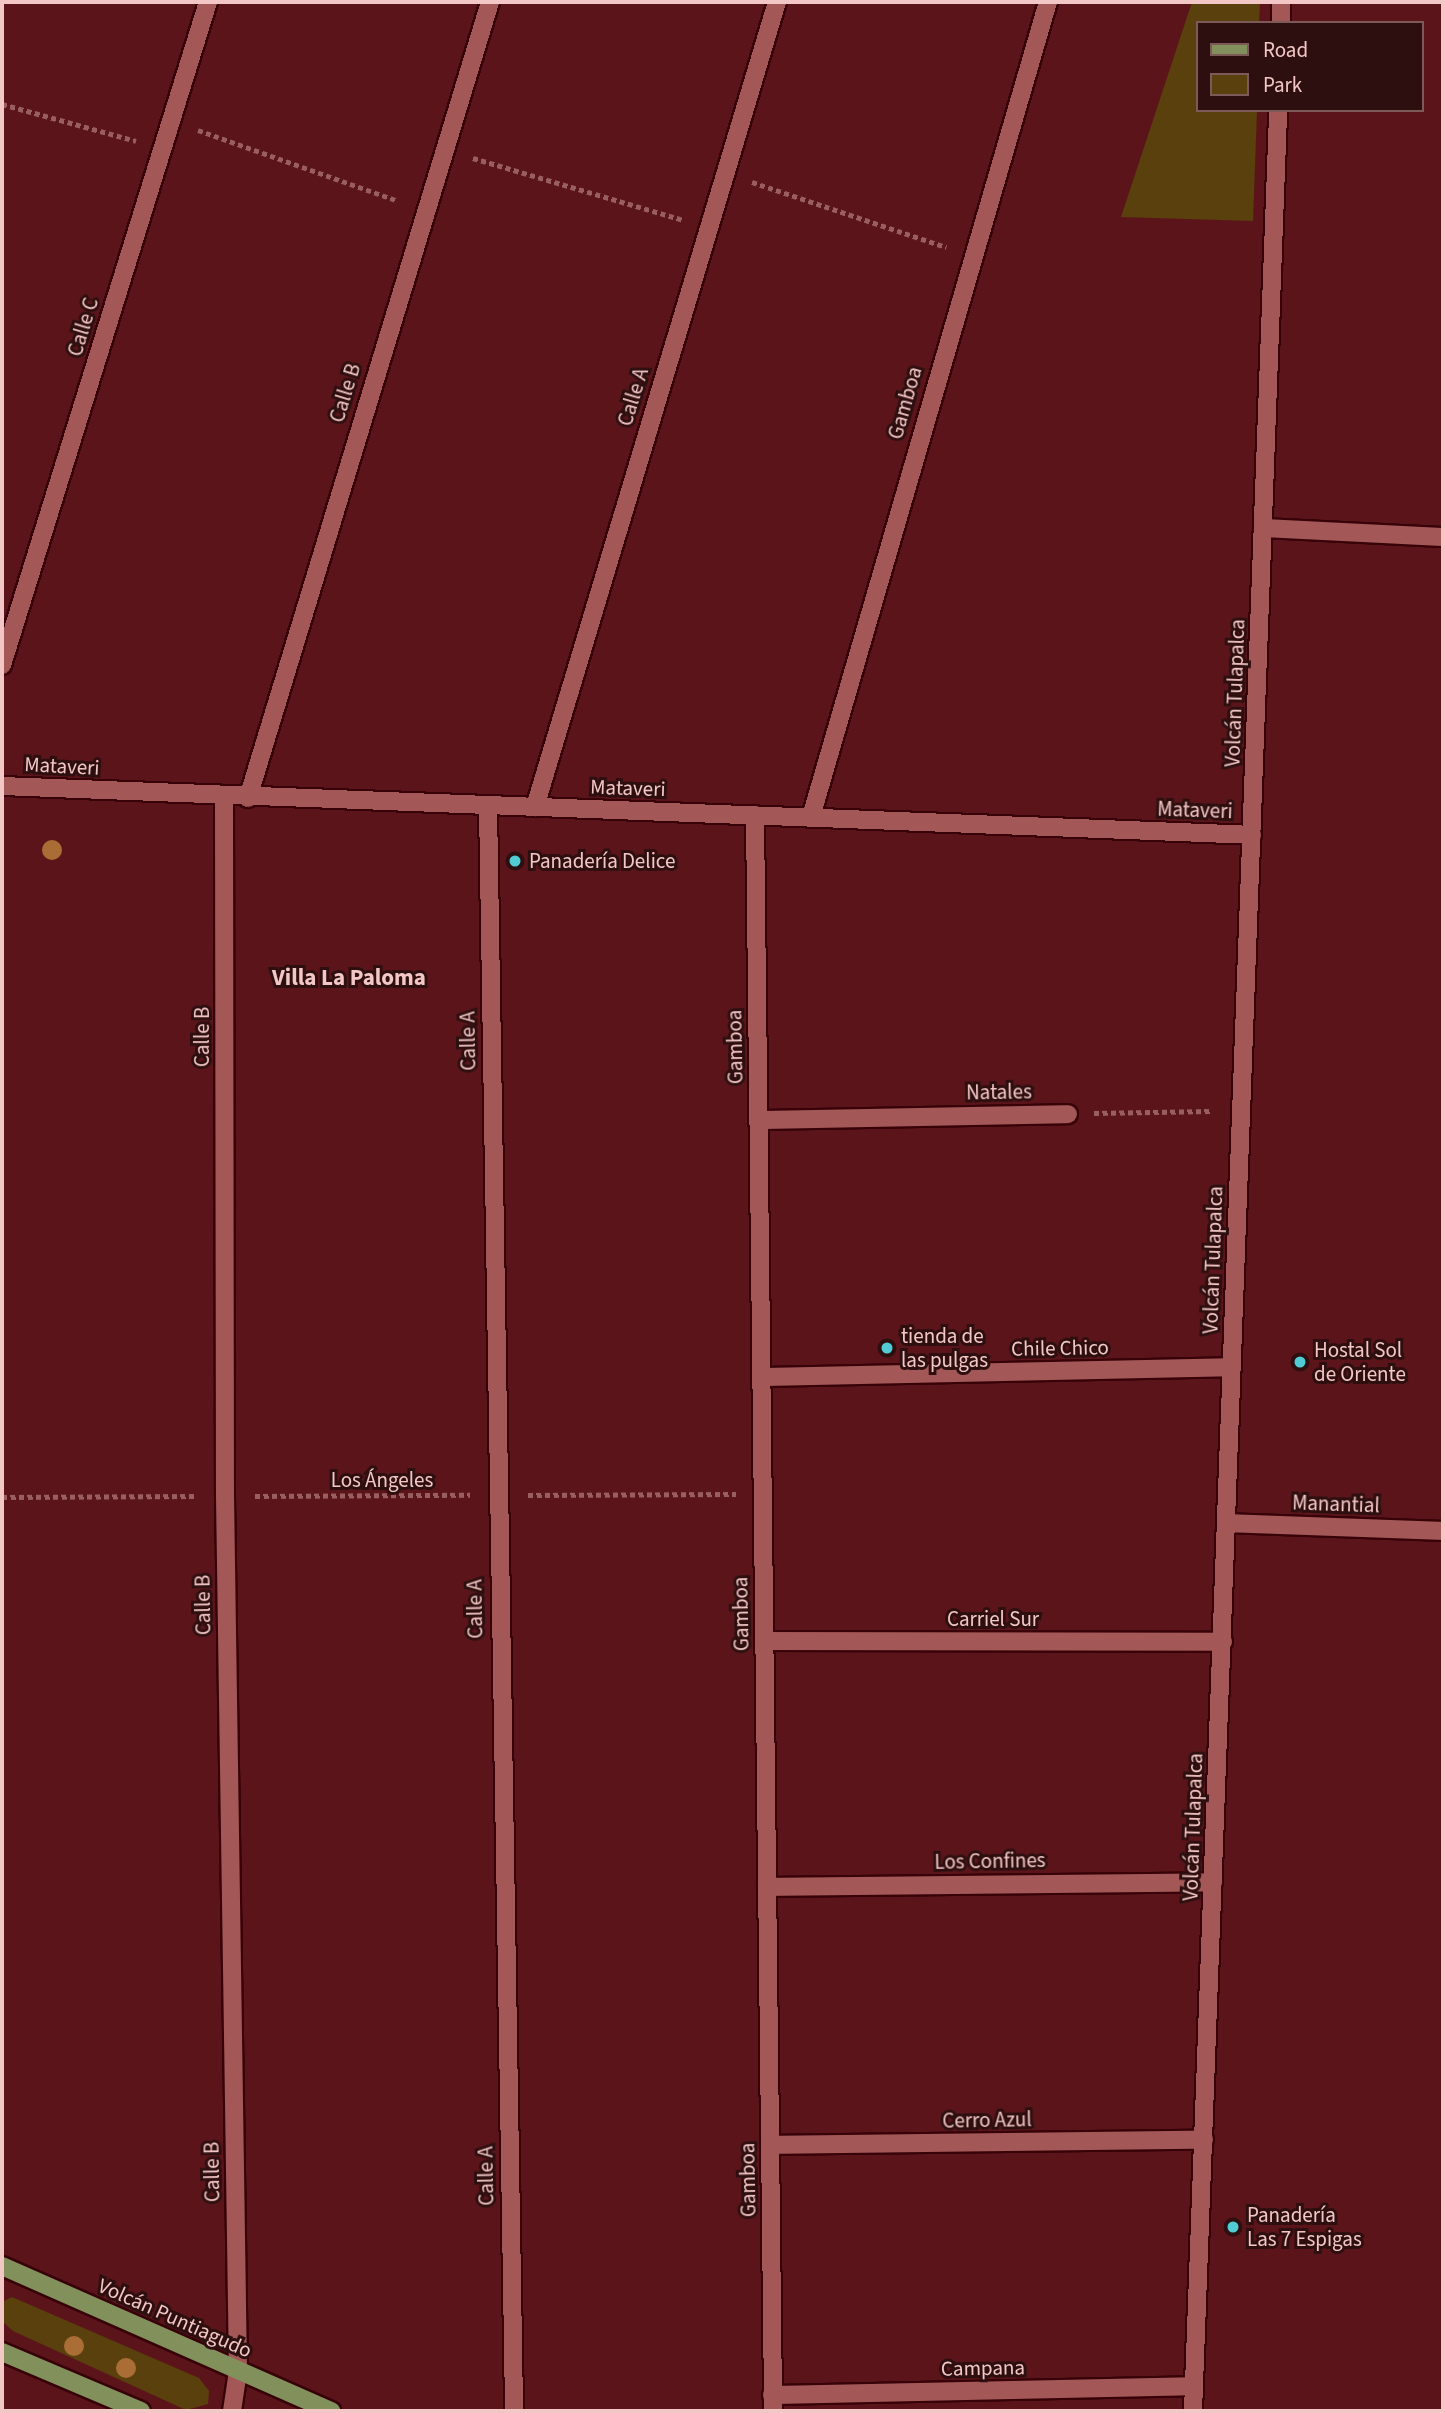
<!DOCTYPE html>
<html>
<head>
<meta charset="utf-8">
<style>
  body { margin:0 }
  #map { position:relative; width:1445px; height:2413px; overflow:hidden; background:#5b151a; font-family:"Source Sans 3",sans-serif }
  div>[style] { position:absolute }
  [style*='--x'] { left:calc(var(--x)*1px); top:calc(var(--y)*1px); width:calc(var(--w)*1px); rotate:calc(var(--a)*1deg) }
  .green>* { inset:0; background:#59400d }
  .path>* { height:4.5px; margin-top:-2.25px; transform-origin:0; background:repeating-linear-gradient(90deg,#995e60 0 5px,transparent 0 8.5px) }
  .roads { filter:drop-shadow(2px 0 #370308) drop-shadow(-2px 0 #370308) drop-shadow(0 2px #370308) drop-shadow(0 -2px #370308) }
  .minor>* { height:18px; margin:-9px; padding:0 9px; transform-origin:9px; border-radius:9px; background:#a45757 }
  .major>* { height:18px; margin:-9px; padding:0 9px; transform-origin:9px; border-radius:9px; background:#82915c }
  .trees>* { width:20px; height:20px; margin:-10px; border-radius:50%; background:#ab6d36 }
  .dots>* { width:19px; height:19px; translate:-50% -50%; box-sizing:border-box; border:4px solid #2e0f10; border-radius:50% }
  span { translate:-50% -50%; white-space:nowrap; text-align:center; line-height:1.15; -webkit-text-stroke:6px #2e0f10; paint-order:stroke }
  .street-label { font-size:21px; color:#f3c7c5 }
  .poi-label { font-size:21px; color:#f3c7c5 }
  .left { translate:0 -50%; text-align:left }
  .neighbourhood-label { font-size:23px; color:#f3c7c5; font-weight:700 }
  .frame { position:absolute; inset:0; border:4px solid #f3c7c5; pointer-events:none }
  .legend { position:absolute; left:1196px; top:21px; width:228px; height:91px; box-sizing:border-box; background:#2e0f10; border:2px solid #7d5958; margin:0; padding:9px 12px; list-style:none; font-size:21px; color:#f3c7c5 }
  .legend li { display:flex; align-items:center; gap:14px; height:35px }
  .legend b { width:35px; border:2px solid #7d5958 }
</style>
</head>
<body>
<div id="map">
  <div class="green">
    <i style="clip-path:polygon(1192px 2px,1260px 2px,1259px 23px,1198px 23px,1198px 110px,1257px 110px,1253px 221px,1121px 217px)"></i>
    <i style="clip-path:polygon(12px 2297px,199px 2378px,209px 2391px,208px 2404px,186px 2410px,13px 2331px,2px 2321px,4px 2301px)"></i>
  </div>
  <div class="path">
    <i style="--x:2;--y:104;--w:139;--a:15.4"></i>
    <i style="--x:198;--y:130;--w:212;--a:19.5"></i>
    <i style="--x:473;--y:158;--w:219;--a:16.4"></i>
    <i style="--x:752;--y:182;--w:205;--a:18.5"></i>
    <i style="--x:1094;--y:1113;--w:117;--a:-1"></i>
    <i style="--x:528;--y:1495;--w:208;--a:-0.3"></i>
    <i style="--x:255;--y:1496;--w:215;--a:-0.3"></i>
    <i style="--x:2;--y:1497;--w:195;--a:-0.3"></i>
  </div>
  <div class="roads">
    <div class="minor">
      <i style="--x:1281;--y:23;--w:21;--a:-90"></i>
      <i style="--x:1263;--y:528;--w:180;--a:2.9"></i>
      <i style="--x:2;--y:665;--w:694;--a:-72.74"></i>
      <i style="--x:2;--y:786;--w:1251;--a:2.24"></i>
      <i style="--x:224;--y:797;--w:699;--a:89.92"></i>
      <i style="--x:225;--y:1496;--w:875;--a:89.15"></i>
      <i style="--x:238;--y:2371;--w:40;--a:98.5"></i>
      <i style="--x:248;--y:798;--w:832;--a:-73.09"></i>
      <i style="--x:488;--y:805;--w:1606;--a:89.07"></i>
      <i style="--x:535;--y:807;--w:841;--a:-73.27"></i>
      <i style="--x:755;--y:815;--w:1596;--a:89.35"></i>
      <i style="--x:811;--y:817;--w:849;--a:-73.79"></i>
      <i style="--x:759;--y:1120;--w:309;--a:-1.1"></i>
      <i style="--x:762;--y:1377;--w:470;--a:-1.2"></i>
      <i style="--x:1227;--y:1523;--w:216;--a:2.1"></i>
      <i style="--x:764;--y:1641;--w:459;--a:0.1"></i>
      <i style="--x:767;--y:1887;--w:446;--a:-0.6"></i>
      <i style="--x:770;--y:2145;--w:434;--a:-0.7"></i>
      <i style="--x:772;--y:2395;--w:422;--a:-1.2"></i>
      <i style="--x:1193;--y:2411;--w:2303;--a:-87.88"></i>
    </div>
    <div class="major">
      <i style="--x:2;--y:2266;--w:360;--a:23.8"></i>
      <i style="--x:2;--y:2352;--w:151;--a:23"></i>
    </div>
  </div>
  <div class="trees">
    <i style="left:52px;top:850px"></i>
    <i style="left:74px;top:2346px"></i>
    <i style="left:126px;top:2368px"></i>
  </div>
  <div class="dots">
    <i style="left:515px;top:861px;background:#51ccd4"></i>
    <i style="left:887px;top:1348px;background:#51ccd4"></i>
    <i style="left:1300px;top:1362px;background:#51ccd4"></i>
    <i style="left:1233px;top:2227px;background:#51ccd4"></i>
  </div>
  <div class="street-label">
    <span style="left:83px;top:327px;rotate:-73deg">Calle C</span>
    <span style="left:345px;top:393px;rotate:-73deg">Calle B</span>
    <span style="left:633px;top:397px;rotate:-73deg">Calle A</span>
    <span style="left:905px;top:403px;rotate:-74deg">Gamboa</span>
    <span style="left:1235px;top:693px;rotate:-88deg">Volcán Tulapalca</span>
    <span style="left:62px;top:766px;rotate:3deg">Mataveri</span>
    <span style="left:628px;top:788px;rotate:2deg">Mataveri</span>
    <span style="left:1195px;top:810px;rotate:2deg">Mataveri</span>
    <span style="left:202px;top:1037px;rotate:-90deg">Calle B</span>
    <span style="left:468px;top:1041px;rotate:-91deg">Calle A</span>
    <span style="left:735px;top:1047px;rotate:-91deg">Gamboa</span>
    <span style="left:999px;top:1092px;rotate:-1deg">Natales</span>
    <span style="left:1213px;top:1260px;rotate:-88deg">Volcán Tulapalca</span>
    <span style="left:1060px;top:1348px;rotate:-1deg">Chile Chico</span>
    <span style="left:382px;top:1480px">Los Ángeles</span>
    <span style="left:1336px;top:1504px;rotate:2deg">Manantial</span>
    <span style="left:203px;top:1605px;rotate:-91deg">Calle B</span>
    <span style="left:475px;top:1609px;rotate:-91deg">Calle A</span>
    <span style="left:741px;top:1614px;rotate:-91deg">Gamboa</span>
    <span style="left:993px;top:1619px">Carriel Sur</span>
    <span style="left:1193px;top:1827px;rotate:-88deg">Volcán Tulapalca</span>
    <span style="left:990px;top:1861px;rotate:-1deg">Los Confines</span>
    <span style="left:987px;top:2120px;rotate:-1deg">Cerro Azul</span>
    <span style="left:212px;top:2172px;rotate:-91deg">Calle B</span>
    <span style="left:486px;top:2176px;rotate:-91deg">Calle A</span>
    <span style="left:748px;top:2180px;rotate:-91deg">Gamboa</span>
    <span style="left:175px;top:2318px;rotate:24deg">Volcán Puntiagudo</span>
    <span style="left:983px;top:2368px;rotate:-1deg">Campana</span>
  </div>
  <div class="poi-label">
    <span class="left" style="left:529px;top:861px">Panadería Delice</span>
    <span class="left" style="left:901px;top:1348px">tienda de<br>las pulgas</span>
    <span class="left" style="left:1314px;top:1362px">Hostal Sol<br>de Oriente</span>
    <span class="left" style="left:1247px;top:2227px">Panadería<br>Las 7 Espigas</span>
  </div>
  <div class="neighbourhood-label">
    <span style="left:349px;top:978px">Villa La Paloma</span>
  </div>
  <div class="frame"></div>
  <ul class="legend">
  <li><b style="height:9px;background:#82915c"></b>Road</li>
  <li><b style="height:19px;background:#59400d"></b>Park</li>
  </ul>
</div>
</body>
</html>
